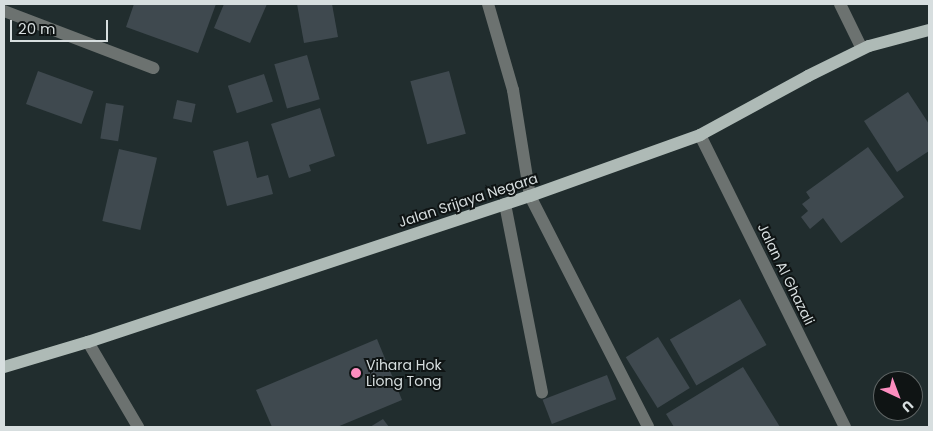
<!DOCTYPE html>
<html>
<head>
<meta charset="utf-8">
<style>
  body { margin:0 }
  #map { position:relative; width:933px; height:431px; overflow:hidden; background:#212d2e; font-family:Poppins,sans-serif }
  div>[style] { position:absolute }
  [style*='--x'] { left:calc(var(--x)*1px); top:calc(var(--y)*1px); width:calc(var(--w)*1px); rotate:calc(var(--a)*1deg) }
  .building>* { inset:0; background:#3f494f; transform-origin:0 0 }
  .minor>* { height:12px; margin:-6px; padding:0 6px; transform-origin:6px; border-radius:6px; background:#6c7270 }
  .major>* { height:12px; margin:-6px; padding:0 6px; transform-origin:6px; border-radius:6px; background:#aebab6 }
  .dots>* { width:14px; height:14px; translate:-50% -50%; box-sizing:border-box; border:2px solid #0f1414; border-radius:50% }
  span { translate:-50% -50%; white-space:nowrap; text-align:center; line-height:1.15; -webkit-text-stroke:4px #0f1414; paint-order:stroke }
  .street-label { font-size:14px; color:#d7dedf }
  .poi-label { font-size:14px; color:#d7dedf }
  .left { translate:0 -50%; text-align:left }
  .frame { position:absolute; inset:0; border:5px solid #d7dedf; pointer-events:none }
  .north { position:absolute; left:873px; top:371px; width:50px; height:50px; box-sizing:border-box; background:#0f1414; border:1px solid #5f6565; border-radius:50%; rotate:137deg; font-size:14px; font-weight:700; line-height:20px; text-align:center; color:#d7dedf }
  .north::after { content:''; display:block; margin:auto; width:18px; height:22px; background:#fd8ec0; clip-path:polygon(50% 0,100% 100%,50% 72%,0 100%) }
  .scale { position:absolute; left:10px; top:20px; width:98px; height:22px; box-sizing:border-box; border:2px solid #d7dedf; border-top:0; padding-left:6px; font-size:15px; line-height:18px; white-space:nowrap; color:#d7dedf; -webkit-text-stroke:4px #0f1414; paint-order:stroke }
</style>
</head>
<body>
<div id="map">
  <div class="building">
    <i style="clip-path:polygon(134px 4px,216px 4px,198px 53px,126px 27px)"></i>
    <i style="clip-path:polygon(224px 4px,267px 4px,250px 43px,214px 28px)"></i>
    <i style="clip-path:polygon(297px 4px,332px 4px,338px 37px,304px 43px)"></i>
    <i style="left:307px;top:55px;width:46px;height:34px;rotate:74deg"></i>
    <i style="left:38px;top:71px;width:59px;height:35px;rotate:20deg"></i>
    <i style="left:449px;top:71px;width:65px;height:40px;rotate:75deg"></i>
    <i style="left:264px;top:74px;width:29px;height:38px;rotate:72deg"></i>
    <i style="clip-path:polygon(908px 92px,929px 124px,929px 151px,897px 172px,864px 121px)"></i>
    <i style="left:177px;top:100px;width:19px;height:19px;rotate:12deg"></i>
    <i style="left:106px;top:103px;width:18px;height:36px;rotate:9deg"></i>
    <i style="clip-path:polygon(320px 108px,335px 156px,309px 165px,311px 171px,289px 178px,271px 124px)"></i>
    <i style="clip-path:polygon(248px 141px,257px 178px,268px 175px,273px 194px,227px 206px,213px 151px)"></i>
    <i style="clip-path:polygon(868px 147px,904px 197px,841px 243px,823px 218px,810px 229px,801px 217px,808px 211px,802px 204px,810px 198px,806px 192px)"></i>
    <i style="left:119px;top:149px;width:39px;height:74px;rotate:13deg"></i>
    <i style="left:740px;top:299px;width:53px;height:81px;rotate:60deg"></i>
    <i style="left:658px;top:337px;width:60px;height:38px;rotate:58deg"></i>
    <i style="clip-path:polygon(377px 339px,402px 400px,337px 427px,272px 427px,256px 390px)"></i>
    <i style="clip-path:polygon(743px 367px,780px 427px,674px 427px,666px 414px)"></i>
    <i style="left:607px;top:375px;width:26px;height:69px;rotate:69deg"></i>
    <i style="clip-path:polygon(383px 419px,389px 427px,370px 427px)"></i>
  </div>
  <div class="minor">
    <i style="--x:488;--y:4;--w:90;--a:73.8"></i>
    <i style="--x:513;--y:90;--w:107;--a:80.9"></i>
    <i style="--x:530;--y:196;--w:259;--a:62.9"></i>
    <i style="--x:840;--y:4;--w:50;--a:63.9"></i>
    <i style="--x:4;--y:11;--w:160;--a:20.9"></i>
    <i style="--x:700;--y:135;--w:326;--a:63.6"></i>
    <i style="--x:505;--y:204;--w:192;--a:78.9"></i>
    <i style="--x:88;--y:342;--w:99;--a:59.5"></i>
  </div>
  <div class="major">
    <i style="--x:4;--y:367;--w:88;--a:-16.6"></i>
    <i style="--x:88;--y:342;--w:465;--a:-18.3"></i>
    <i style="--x:530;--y:196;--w:181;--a:-19.7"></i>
    <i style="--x:700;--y:135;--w:123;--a:-28.6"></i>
    <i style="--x:808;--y:76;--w:68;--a:-26.2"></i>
    <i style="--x:869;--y:46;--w:62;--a:-14.9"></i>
  </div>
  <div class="dots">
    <i style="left:356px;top:373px;background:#fd8ec0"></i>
  </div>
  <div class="street-label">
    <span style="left:468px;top:200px;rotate:-18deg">Jalan Srijaya Negara</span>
    <span style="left:786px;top:274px;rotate:64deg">Jalan Al Ghazali</span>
  </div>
  <div class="poi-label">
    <span class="left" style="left:366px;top:373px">Vihara Hok<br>Liong Tong</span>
  </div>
  <div class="frame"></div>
  <div class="north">U</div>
  <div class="scale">20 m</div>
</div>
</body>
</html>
